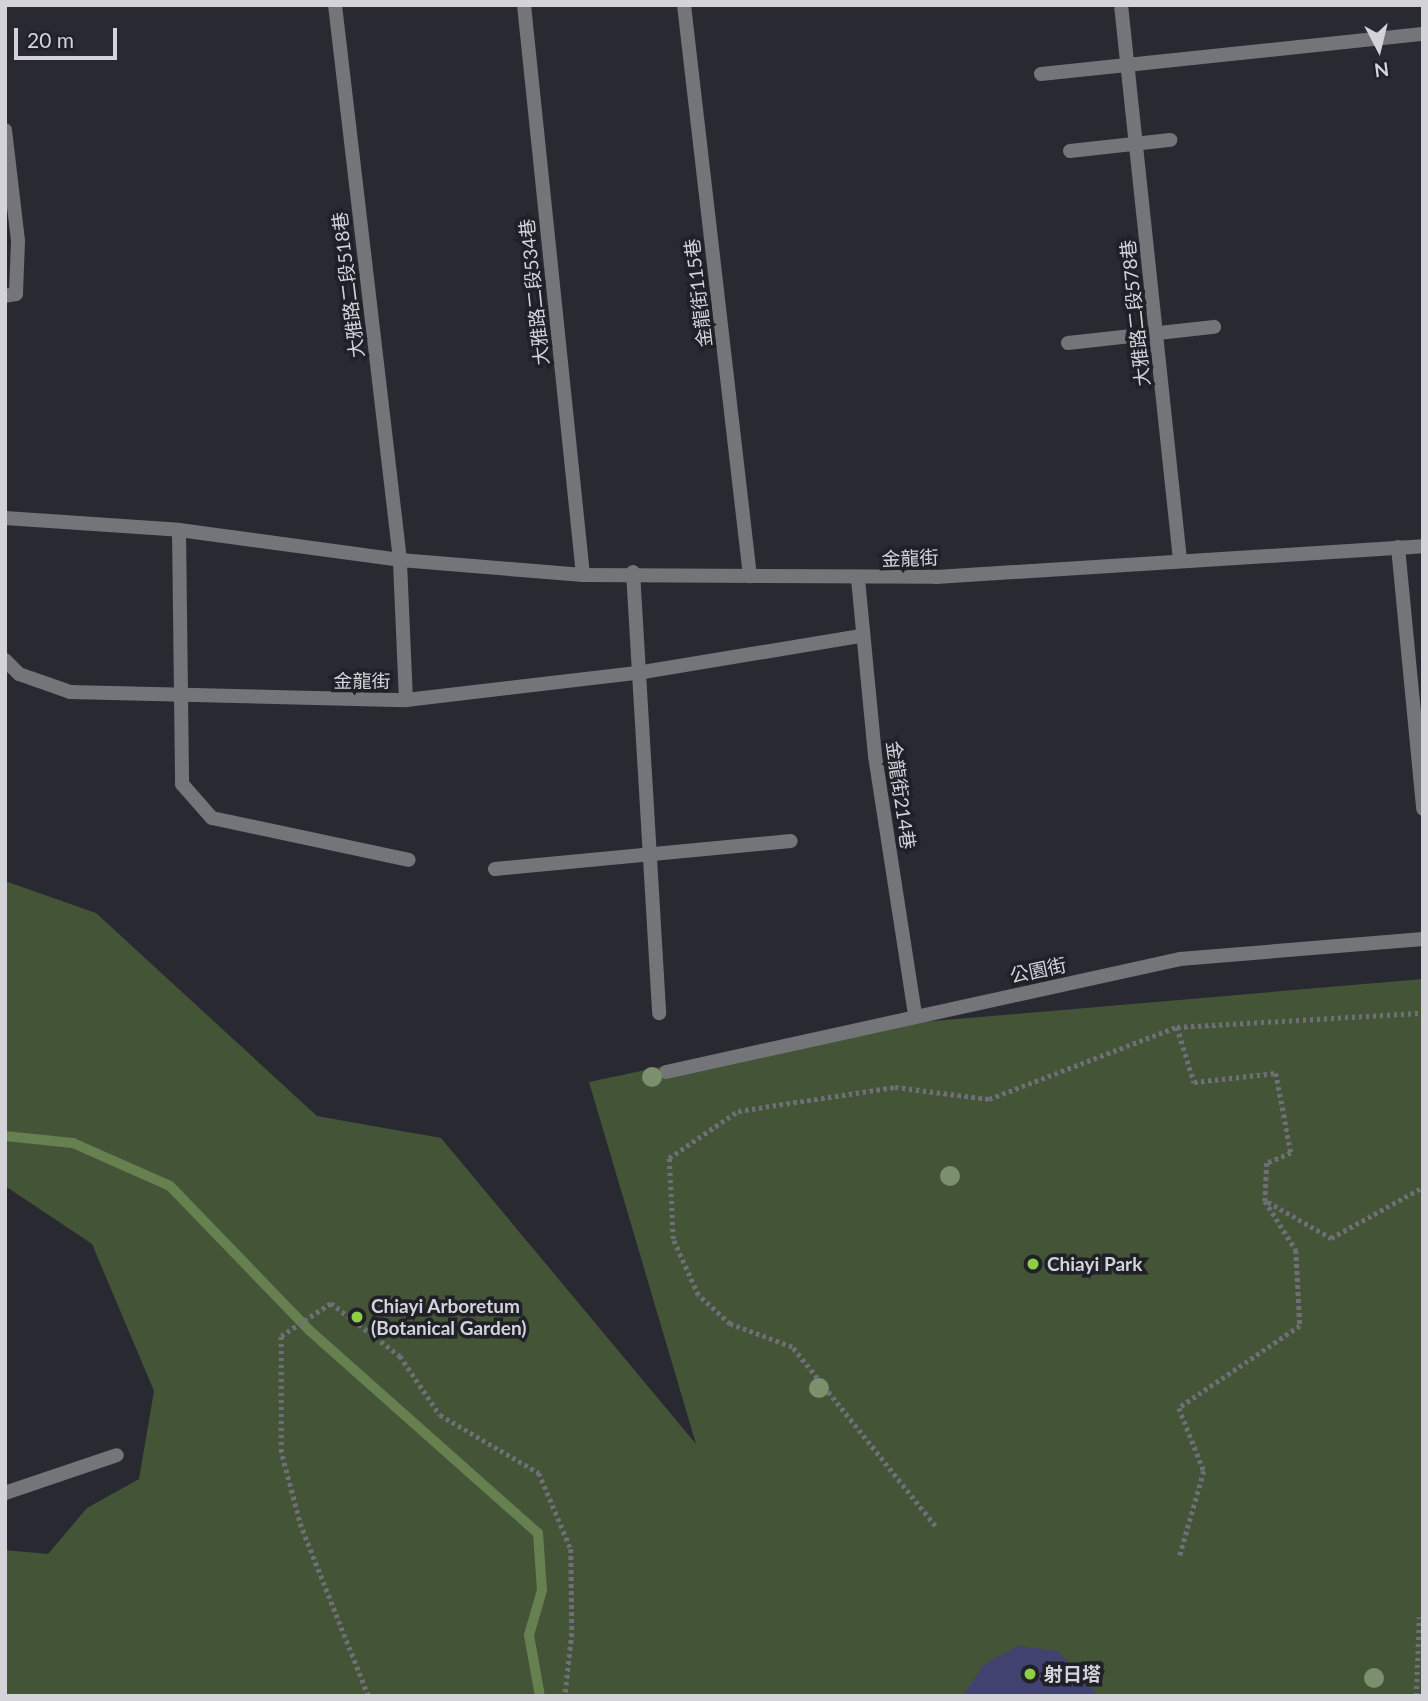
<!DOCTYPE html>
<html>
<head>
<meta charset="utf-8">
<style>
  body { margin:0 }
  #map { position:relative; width:1428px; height:1701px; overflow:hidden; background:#292932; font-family:Lato,"Noto Sans TC",sans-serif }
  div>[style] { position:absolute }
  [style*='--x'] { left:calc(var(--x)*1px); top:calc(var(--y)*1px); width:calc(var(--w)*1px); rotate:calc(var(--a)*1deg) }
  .green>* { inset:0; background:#445436 }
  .stream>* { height:10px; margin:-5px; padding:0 5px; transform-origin:5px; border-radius:5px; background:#678050 }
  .building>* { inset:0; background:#414270 }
  .path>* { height:4.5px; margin-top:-2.25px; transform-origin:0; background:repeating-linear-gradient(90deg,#6f6f77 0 3.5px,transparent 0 7px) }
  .lane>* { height:14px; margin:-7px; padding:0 7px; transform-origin:7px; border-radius:7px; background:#747579 }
  .street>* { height:14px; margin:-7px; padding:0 7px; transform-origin:7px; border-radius:7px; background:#747579 }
  .trees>* { width:20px; height:20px; margin:-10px; border-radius:50%; background:#7b906c }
  .dots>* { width:19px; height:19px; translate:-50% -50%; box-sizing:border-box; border:4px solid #1f2028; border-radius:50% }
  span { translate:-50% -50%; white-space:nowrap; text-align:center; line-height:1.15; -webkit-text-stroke:7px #1f2028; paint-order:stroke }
  .street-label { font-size:19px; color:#d3d3d9 }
  .poi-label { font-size:19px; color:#d3d3d9; font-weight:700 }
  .left { translate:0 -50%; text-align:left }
  .frame { position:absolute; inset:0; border:7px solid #d3d3d9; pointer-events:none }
  .north { position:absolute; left:1344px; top:14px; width:70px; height:70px; -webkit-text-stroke:5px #1f2028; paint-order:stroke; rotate:173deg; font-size:19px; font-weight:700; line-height:28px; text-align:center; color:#d3d3d9 }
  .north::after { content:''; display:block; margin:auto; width:24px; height:32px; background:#d3d3d9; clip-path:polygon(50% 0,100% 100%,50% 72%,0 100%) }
  .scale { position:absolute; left:14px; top:28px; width:103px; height:32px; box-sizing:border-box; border:4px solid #d3d3d9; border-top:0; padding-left:9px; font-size:21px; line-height:24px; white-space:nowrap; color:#d3d3d9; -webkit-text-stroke:5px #1f2028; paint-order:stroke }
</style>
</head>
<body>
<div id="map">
  <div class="green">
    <i style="clip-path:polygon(5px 881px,96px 913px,317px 1116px,441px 1138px,696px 1444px,589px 1082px,840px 1029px,1423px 979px,1423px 1696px,5px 1696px,5px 1550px,48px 1554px,87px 1508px,139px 1479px,154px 1391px,92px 1244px,5px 1186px)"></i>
  </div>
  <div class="stream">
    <i style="--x:5;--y:1136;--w:68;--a:5.9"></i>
    <i style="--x:73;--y:1143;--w:106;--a:23.9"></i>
    <i style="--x:170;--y:1186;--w:200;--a:46"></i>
    <i style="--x:309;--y:1330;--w:306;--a:41.6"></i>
    <i style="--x:538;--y:1533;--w:57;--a:86"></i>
    <i style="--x:542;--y:1590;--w:47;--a:106.1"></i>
    <i style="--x:529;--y:1635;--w:62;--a:79.8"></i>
  </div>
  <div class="building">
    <i style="clip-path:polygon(1019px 1646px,1058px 1651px,1099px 1696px,963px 1696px,984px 1664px)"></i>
  </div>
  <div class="path">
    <i style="--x:1177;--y:1027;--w:58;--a:72.8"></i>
    <i style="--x:1194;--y:1082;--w:82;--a:-6.3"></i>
    <i style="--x:1276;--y:1073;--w:81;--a:79.4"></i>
    <i style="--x:1291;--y:1153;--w:26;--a:157"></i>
    <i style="--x:1267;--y:1163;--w:38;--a:93"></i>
    <i style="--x:1265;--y:1201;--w:58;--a:57.7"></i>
    <i style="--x:1296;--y:1250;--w:76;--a:87"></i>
    <i style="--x:1300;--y:1326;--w:146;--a:145.9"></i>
    <i style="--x:1179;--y:1408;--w:68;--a:68.4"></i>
    <i style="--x:1204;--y:1471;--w:91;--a:105.9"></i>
    <i style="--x:1268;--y:1202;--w:73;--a:29.7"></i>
    <i style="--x:1331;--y:1238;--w:105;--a:-29"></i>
    <i style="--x:935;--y:1526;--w:229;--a:-128.6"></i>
    <i style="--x:792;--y:1347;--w:66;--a:-159.6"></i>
    <i style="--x:730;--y:1324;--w:43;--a:-137.8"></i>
    <i style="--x:698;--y:1295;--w:61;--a:-114.1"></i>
    <i style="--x:673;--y:1239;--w:81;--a:-92.8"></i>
    <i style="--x:669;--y:1158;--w:83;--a:-34.3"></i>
    <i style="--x:738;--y:1111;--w:159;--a:-8.7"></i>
    <i style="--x:895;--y:1087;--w:95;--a:7.3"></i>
    <i style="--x:989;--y:1099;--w:201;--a:-21"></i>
    <i style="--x:1177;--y:1027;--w:246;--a:-3.3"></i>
    <i style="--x:368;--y:1696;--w:182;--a:-111.6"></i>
    <i style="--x:301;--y:1527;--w:78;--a:-104.9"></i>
    <i style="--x:281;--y:1452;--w:116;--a:-90"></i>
    <i style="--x:281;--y:1336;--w:60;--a:-33.4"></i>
    <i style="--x:331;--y:1303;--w:87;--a:37.5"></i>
    <i style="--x:400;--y:1356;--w:71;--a:55.9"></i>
    <i style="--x:440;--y:1415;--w:115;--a:30.4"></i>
    <i style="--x:539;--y:1473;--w:82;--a:67.2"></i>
    <i style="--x:571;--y:1549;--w:84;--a:89.3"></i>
    <i style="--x:572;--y:1633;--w:63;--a:96.3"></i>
    <i style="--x:1416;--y:1696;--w:79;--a:-87.8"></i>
  </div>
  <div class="lane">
    <i style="--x:524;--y:5;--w:573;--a:84.09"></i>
    <i style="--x:684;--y:5;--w:575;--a:83.41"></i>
    <i style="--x:1041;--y:74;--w:384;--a:-6"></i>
    <i style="--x:5;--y:130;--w:112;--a:83.3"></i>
    <i style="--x:18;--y:241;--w:53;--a:92.2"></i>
    <i style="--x:16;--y:294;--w:11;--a:170"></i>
    <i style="--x:1070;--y:151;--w:101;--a:-6.3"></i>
    <i style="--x:1068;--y:343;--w:147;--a:-6.3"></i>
    <i style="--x:179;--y:530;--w:254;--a:89.3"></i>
    <i style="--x:182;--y:784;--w:45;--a:48.6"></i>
    <i style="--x:212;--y:818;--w:201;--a:12"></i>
    <i style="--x:633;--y:572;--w:442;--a:86.6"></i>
    <i style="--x:858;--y:579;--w:178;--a:84.5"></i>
    <i style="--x:875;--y:756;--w:261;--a:81.2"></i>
    <i style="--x:5;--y:660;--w:20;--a:45"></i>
    <i style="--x:19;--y:674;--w:54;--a:19.4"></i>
    <i style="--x:70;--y:692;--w:336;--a:1.4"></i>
    <i style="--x:406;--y:700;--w:140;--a:-92.5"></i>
    <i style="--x:400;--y:560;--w:559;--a:-96.68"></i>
    <i style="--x:406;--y:700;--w:239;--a:-6.7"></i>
    <i style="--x:643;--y:672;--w:221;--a:-9.4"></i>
    <i style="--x:495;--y:869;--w:297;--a:-5.4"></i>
    <i style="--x:5;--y:1493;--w:118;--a:-18.7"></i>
  </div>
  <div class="street">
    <i style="--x:1121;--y:5;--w:558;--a:83.93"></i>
    <i style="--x:5;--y:518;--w:174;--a:3.9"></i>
    <i style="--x:179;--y:530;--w:223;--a:7.7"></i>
    <i style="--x:400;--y:560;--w:184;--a:4.7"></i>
    <i style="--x:583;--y:575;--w:353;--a:0.3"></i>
    <i style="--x:936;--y:577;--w:488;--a:-3.6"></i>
    <i style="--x:1398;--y:547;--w:263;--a:84.5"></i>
    <i style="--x:666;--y:1072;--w:526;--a:-12.4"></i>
    <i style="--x:1180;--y:959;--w:244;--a:-4.7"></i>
  </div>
  <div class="trees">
    <i style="left:652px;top:1077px"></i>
    <i style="left:950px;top:1176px"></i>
    <i style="left:819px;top:1388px"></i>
    <i style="left:1374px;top:1678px"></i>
  </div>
  <div class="dots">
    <i style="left:1033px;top:1264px;background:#8ece43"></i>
    <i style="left:357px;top:1317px;background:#8ece43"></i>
    <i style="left:1030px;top:1674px;background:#8ece43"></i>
  </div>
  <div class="street-label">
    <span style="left:348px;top:285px;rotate:-97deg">大雅路二段518巷</span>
    <span style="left:534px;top:292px;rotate:-96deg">大雅路二段534巷</span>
    <span style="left:698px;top:293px;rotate:-97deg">金龍街115巷</span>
    <span style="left:1135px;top:313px;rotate:-96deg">大雅路二段578巷</span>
    <span style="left:910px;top:558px;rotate:-2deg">金龍街</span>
    <span style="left:362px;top:681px">金龍街</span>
    <span style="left:901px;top:795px;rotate:82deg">金龍街214巷</span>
    <span style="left:1038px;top:970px;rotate:-12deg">公園街</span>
  </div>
  <div class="poi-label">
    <span class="left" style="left:1047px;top:1264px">Chiayi Park</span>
    <span class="left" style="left:371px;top:1317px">Chiayi Arboretum<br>(Botanical Garden)</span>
    <span class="left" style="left:1044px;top:1674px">射日塔</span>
  </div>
  <div class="frame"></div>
  <div class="north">N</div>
  <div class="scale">20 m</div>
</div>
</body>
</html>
